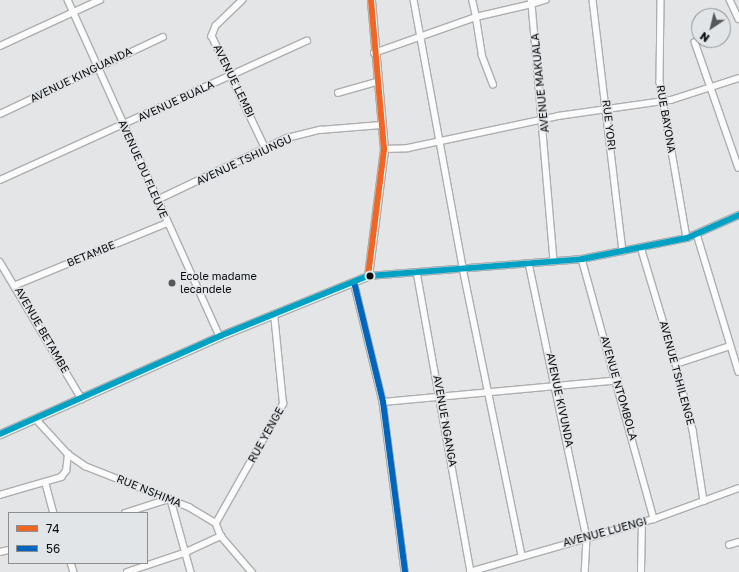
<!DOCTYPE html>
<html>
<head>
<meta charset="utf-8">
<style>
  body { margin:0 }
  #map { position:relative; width:739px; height:572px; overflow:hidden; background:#e3e5e7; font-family:"Golos Text",sans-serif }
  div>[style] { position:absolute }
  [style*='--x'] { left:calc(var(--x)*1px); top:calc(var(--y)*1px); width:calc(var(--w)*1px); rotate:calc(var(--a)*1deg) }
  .roads { filter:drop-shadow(1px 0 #adaeaf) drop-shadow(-1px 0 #adaeaf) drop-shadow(0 1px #adaeaf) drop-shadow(0 -1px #adaeaf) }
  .minor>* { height:5.5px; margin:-2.75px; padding:0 2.75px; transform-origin:2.75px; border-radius:2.75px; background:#fbfbfb }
  .tertiary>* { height:7px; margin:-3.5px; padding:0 3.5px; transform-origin:3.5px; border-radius:3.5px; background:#fbfbfb }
  .bus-1>* { height:6px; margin:-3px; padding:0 3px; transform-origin:3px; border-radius:3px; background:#f26522 }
  .bus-2>* { height:6px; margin:-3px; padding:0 3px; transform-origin:3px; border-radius:3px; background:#0065bd }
  .bus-3>* { height:6px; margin:-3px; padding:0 3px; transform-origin:3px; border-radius:3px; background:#01a1c4 }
  .dots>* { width:11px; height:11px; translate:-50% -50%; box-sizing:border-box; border:2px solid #e2e5e8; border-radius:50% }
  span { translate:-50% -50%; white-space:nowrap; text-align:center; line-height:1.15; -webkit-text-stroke:3px #e2e5e8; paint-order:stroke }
  .street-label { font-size:11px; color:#0b0c0d }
  .poi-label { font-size:11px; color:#0b0c0d }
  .left { translate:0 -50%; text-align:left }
  .legend { position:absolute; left:8px; top:512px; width:140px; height:52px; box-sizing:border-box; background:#e2e5e8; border:1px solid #8c8e90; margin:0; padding:5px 7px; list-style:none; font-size:12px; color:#0b0c0d }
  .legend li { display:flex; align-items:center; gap:8px; height:20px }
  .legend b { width:20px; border:1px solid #8c8e90 }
  .north { position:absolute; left:691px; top:8px; width:40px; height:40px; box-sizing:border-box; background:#e2e5e8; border:1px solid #8c8e90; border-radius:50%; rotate:215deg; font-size:11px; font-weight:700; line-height:16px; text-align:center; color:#0b0c0d }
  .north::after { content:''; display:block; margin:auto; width:14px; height:18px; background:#575859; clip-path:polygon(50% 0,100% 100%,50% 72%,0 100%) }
</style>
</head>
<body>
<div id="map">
  <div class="roads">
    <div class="minor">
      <i style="--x:68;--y:0;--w:369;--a:65.7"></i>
      <i style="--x:243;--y:0;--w:37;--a:136"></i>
      <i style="--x:216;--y:26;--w:11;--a:112"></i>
      <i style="--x:212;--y:36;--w:125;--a:64.5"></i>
      <i style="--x:414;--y:0;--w:272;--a:79.6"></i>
      <i style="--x:463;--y:268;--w:293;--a:78.4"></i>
      <i style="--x:531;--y:0;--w:4;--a:76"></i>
      <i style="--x:532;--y:4;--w:14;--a:-17"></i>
      <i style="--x:593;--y:0;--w:253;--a:83.2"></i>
      <i style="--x:661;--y:0;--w:82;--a:90.7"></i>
      <i style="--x:660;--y:82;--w:158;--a:80.2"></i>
      <i style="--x:730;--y:0;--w:21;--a:65"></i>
      <i style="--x:695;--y:42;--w:133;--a:70.8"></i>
      <i style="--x:0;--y:46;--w:110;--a:-24.7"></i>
      <i style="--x:374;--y:53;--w:108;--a:-19.4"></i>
      <i style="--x:476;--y:17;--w:17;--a:-103"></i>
      <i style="--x:493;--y:85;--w:31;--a:-111"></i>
      <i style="--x:482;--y:56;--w:39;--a:-99"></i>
      <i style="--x:476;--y:17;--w:57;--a:-13.1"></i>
      <i style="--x:532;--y:4;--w:258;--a:85.1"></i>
      <i style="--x:338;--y:93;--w:40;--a:-16"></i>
      <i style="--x:0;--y:114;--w:180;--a:-25.3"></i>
      <i style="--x:384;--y:149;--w:24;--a:-2"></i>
      <i style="--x:408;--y:148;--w:153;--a:-12"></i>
      <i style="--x:558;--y:116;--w:114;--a:-8.1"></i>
      <i style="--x:671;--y:100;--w:71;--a:-17.9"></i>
      <i style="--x:0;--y:180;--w:337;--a:-24.4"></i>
      <i style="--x:157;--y:200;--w:144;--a:-25.5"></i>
      <i style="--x:287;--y:138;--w:34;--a:-14"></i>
      <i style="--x:320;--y:130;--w:61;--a:-4.7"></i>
      <i style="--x:697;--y:234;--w:144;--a:73.1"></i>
      <i style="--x:641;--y:247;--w:122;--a:73.3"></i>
      <i style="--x:676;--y:364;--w:68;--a:75.6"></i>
      <i style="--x:693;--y:430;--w:72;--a:81.2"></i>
      <i style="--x:582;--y:259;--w:270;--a:74.5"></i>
      <i style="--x:0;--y:262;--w:160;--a:59.1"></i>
      <i style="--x:529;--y:263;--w:281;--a:78.1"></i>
      <i style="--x:587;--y:538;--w:34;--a:93"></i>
      <i style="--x:417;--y:272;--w:305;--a:79.8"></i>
      <i style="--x:368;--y:276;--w:215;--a:-4.5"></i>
      <i style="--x:582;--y:259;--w:107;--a:-11.3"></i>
      <i style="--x:687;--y:238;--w:57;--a:-23.9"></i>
      <i style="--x:354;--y:282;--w:123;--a:76.4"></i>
      <i style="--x:383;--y:402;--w:171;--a:82.6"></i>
      <i style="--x:16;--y:285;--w:163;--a:-22.3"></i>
      <i style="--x:676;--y:364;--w:57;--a:-18.4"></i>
      <i style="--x:383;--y:402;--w:236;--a:-5.3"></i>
      <i style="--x:37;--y:420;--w:46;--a:47.6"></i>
      <i style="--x:68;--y:454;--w:21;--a:35"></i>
      <i style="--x:85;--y:466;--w:112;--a:21.5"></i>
      <i style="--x:189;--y:507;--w:31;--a:31"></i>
      <i style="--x:216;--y:523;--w:14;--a:69"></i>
      <i style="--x:221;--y:536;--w:48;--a:49.3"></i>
      <i style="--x:46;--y:484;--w:30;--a:75"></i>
      <i style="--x:0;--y:495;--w:64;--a:-16.4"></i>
      <i style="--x:61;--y:477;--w:8;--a:-50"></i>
      <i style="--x:66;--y:471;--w:17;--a:-83"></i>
      <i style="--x:171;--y:500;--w:75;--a:74.5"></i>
      <i style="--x:125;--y:513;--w:46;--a:-17.7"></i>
      <i style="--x:216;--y:523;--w:137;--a:-60.6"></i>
      <i style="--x:283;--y:404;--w:90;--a:-95.7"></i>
      <i style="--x:729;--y:545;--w:10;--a:-17"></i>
      <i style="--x:0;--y:552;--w:9;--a:-13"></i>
      <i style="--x:71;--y:563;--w:9;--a:72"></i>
      <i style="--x:127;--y:572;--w:60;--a:-18.4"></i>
      <i style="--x:184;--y:553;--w:41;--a:-24.7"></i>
      <i style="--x:470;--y:572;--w:191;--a:-16.1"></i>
      <i style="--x:654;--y:519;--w:90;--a:-20"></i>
      <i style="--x:641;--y:572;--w:50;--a:-88.9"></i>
    </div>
    <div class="tertiary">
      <i style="--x:0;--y:434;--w:241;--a:-24"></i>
      <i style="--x:220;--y:336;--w:160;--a:-22.1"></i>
      <i style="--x:368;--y:276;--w:128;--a:-82.8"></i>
      <i style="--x:384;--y:149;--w:150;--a:-95"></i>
    </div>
  </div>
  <div class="bus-1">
    <i style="--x:368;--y:276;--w:128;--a:-82.8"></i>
    <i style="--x:384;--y:149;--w:150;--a:-95"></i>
  </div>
  <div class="bus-2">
    <i style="--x:354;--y:282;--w:123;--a:76.4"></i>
    <i style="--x:383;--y:402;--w:171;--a:82.6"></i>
  </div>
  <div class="bus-3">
    <i style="--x:0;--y:434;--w:241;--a:-24"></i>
    <i style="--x:220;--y:336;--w:160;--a:-22.1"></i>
    <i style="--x:368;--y:276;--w:215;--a:-4.5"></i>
    <i style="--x:582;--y:259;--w:107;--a:-11.3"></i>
    <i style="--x:687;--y:238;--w:57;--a:-23.9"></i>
  </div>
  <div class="dots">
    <i style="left:370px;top:276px;background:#0b0c0d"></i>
    <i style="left:172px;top:283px;background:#575859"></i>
  </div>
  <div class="street-label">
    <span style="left:81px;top:75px;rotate:-26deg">AVENUE KINGUANDA</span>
    <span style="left:234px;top:81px;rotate:64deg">AVENUE LEMBI</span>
    <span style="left:540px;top:83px;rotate:-96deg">AVENUE MAKUALA</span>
    <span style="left:176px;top:101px;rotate:-25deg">AVENUE BUALA</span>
    <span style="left:666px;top:119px;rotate:80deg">RUE BAYONA</span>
    <span style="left:609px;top:125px;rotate:83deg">RUE YORI</span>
    <span style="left:244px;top:160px;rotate:-25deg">AVENUE TSHIUNGU</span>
    <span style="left:143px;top:169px;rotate:66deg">AVENUE DU FLEUVE</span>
    <span style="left:91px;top:254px;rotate:-22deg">BETAMBE</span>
    <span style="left:42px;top:330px;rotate:60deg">AVENUE BETAMBE</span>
    <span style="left:677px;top:373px;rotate:75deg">AVENUE TSHILENGE</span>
    <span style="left:619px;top:388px;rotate:74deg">AVENUE NTOMBOLA</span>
    <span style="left:560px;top:400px;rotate:78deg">AVENUE KIVUNDA</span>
    <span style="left:445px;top:421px;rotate:80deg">AVENUE NGANGA</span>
    <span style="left:266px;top:435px;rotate:-61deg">RUE YENGE</span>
    <span style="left:149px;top:491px;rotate:22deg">RUE NSHIMA</span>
    <span style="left:605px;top:532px;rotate:-15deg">AVENUE LUENGI</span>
  </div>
  <div class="poi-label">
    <span class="left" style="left:180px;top:283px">Ecole madame<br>lecandele</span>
  </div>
  <ul class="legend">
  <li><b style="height:5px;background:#f26522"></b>74</li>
  <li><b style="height:5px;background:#0065bd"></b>56</li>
  </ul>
  <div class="north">N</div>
</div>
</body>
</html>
